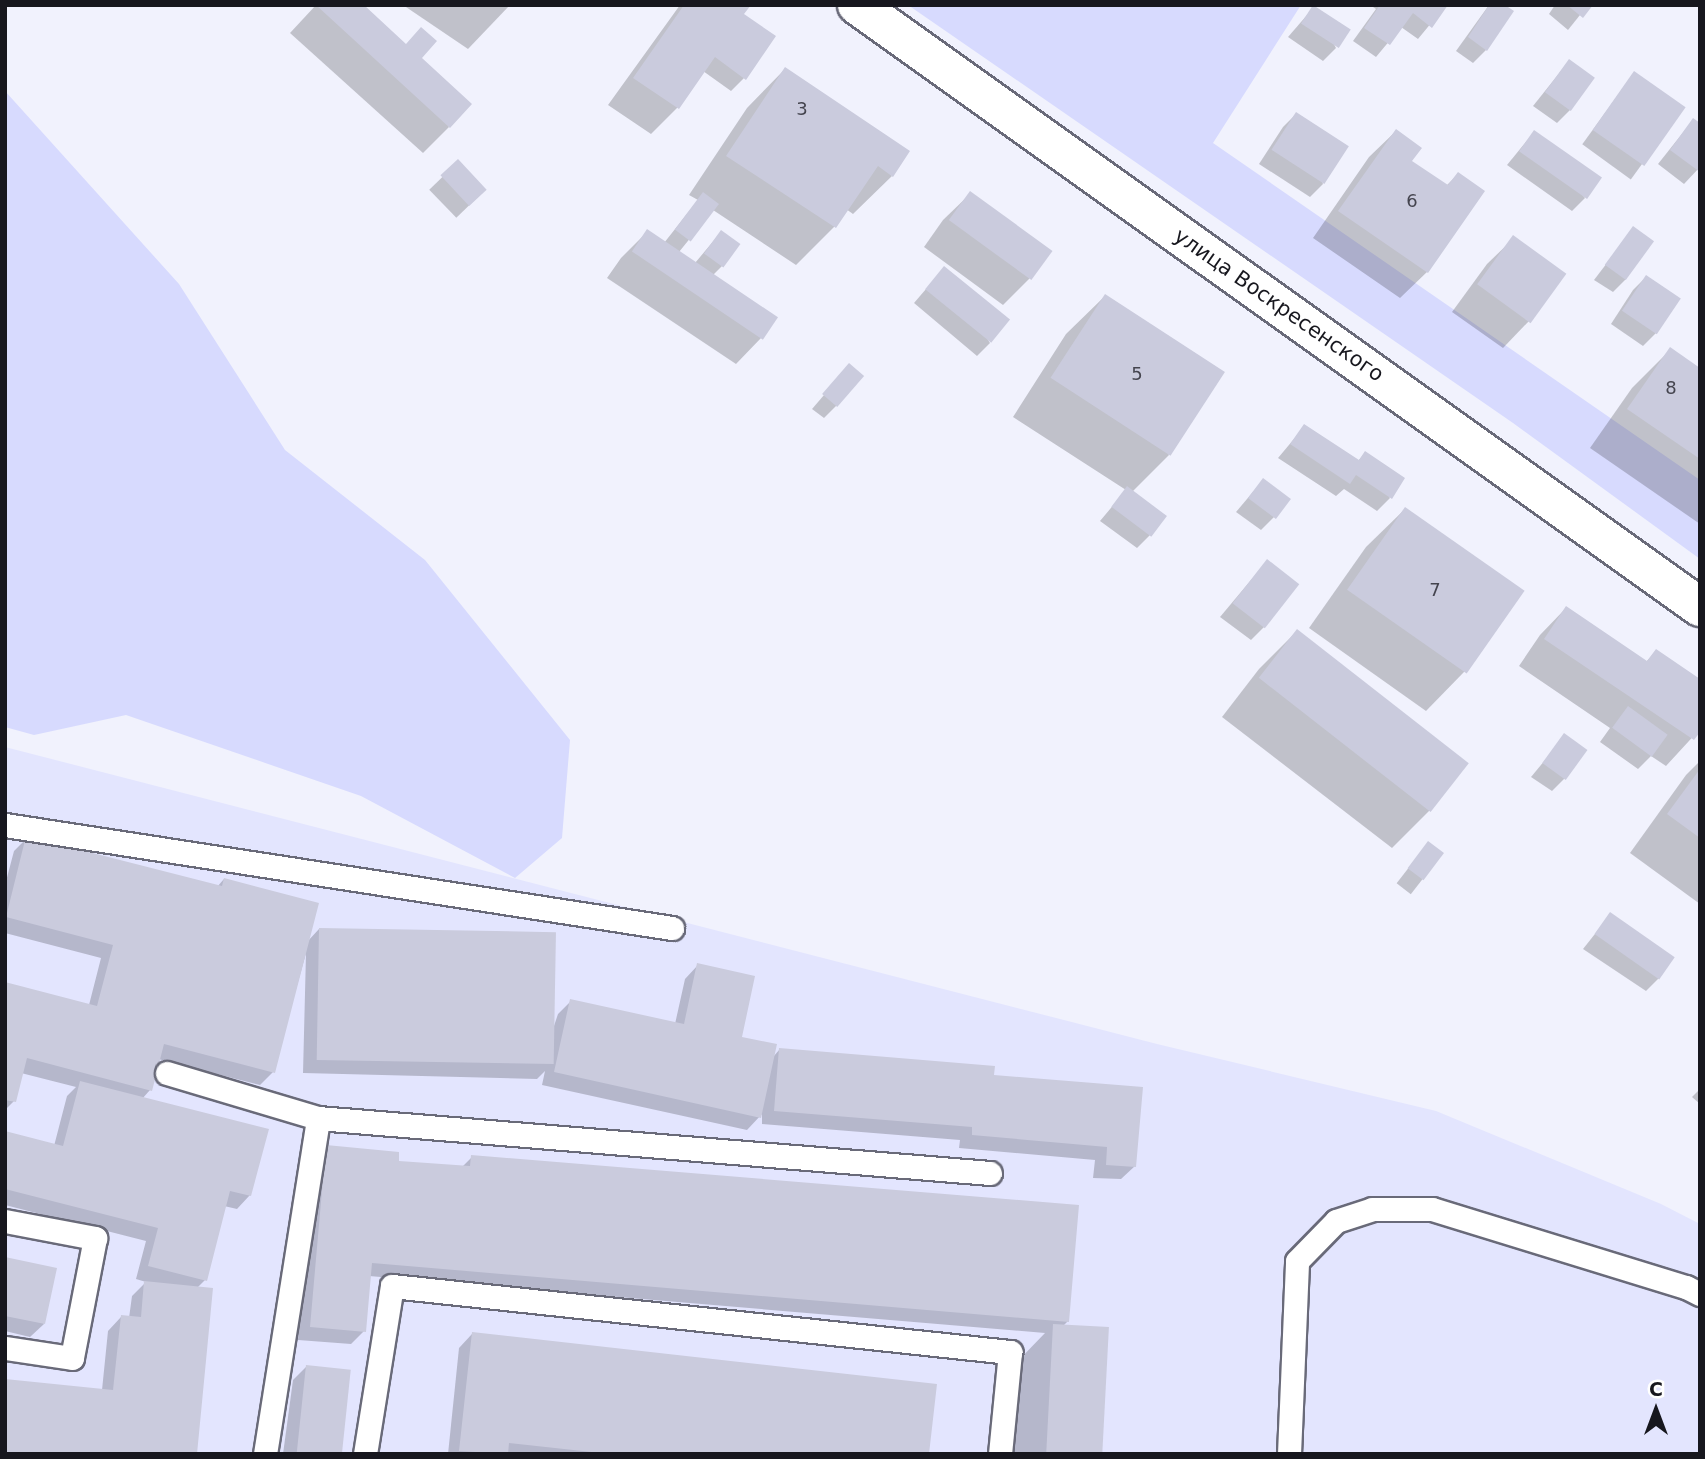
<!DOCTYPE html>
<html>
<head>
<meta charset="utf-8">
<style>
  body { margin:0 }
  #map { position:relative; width:1705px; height:1459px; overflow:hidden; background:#f1f2fd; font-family:"DejaVu Sans",sans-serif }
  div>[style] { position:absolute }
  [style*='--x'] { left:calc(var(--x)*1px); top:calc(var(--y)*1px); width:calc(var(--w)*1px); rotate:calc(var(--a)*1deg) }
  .built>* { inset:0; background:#e3e5fe }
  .green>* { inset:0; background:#d7dafe }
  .shadow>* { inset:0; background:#0003; transform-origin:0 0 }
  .building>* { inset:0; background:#cacbdd; transform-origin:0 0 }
  .roads { filter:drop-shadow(2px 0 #696a79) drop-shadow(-2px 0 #696a79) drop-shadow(0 2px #696a79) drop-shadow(0 -2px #696a79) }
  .service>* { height:23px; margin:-11.5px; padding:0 11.5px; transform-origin:11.5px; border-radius:11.5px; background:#fff }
  .minor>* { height:38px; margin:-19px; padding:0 19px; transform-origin:19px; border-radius:19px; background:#fff }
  span { translate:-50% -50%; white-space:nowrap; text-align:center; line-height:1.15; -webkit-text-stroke:5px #fff; paint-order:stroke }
  .number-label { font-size:18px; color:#44444e }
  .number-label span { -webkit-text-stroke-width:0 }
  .street-label { font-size:21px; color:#17171e }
  .frame { position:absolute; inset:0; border:7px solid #17171e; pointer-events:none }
  .north { position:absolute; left:1621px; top:1375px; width:70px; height:70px; -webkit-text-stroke:5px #fff; paint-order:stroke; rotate:0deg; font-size:19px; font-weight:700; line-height:28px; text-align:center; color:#17171e }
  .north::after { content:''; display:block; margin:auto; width:24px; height:32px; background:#17171e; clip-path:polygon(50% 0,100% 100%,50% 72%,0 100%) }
</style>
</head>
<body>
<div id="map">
  <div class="built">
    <i style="clip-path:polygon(5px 747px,1157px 1044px,1436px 1111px,1661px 1204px,1700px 1224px,1700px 1454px,5px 1454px)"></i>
  </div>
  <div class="green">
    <i style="clip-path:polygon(908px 5px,1301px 5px,1213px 143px,1700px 480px,1700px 559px,1513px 423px)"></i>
    <i style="clip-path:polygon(5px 91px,179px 284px,285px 450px,425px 560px,570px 740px,562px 838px,515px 878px,361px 796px,126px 715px,34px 735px,5px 727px)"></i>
  </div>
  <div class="shadow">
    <i style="clip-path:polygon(316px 5px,362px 5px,420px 58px,449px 127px,423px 153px,290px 33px)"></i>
    <i style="clip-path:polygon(403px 5px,510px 5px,468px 49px)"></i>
    <i style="clip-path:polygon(680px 5px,749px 5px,742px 15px,744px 78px,731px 91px,703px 71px,677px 108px,651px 134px,608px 105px)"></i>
    <i style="clip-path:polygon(1370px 5px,1446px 5px,1418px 39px,1401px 27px,1376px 57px,1353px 41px,1376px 9px)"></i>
    <i style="clip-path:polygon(1489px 5px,1486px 50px,1473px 63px,1456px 51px)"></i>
    <i style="clip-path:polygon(1555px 5px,1588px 5px,1568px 30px,1549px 14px)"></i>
    <i style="clip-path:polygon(1314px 7px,1336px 48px,1323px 61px,1288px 37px)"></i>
    <i style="clip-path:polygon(1569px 61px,1570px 110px,1557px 123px,1533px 106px)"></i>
    <i style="clip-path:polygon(785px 69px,892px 176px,853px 214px,846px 209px,834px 227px,796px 265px,713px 210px,679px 252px,695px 263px,721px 232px,722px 266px,713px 275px,762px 337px,736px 364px,607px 278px,621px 258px,648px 231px,664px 243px,698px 200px,689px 195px,747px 108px)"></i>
    <i style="left:1634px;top:73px;width:60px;height:88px;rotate:36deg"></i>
    <i style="clip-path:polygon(1296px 114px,1323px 184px,1310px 197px,1259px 164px,1283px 127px)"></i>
    <i style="clip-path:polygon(1693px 120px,1700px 167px,1684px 184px,1658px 164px)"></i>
    <i style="clip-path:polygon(1396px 131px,1410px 161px,1446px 186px,1458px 174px,1427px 272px,1400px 298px,1313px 238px,1369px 157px)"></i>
    <i style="clip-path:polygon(1534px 132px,1585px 198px,1572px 211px,1507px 165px)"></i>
    <i style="left:458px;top:162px;width:39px;height:40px;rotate:46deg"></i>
    <i style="clip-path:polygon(970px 194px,1050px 252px,1029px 279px,1003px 305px,924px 247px,943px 220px)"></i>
    <i style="clip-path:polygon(1633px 229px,1626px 279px,1613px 292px,1594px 280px)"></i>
    <i style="clip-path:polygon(1514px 238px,1564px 274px,1529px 321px,1503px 348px,1452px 312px,1487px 264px)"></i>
    <i style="clip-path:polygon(944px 268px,990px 343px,977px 356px,914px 303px)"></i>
    <i style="clip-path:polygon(1646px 277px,1656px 333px,1643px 346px,1611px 324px,1633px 290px)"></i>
    <i style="clip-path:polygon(1105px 296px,1169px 455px,1132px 492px,1150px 535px,1137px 548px,1100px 521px,1126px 490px,1013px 417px,1066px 334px)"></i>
    <i style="clip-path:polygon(1670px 350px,1700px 370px,1700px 524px,1590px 448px,1632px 388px)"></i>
    <i style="clip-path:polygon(849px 366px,837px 405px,824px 418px,812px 409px)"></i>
    <i style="clip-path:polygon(1304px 427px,1358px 461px,1365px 453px,1390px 498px,1377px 511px,1344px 489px,1336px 496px,1278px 458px)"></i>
    <i style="clip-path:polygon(1263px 480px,1274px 517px,1261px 530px,1236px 512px)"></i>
    <i style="clip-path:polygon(1405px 509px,1521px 591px,1464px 672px,1426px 711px,1309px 628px,1366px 547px)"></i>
    <i style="clip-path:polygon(1267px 561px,1264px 627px,1251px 640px,1220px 617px)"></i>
    <i style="clip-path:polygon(1566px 608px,1646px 662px,1656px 651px,1700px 729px,1666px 766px,1651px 756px,1638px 769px,1600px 742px,1610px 728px,1519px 666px,1540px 635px)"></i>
    <i style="clip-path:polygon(1297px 631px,1430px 810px,1392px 848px,1222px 717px,1259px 669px)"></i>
    <i style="clip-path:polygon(1565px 736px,1565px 778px,1552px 791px,1531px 777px)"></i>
    <i style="clip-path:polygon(1700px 761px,1700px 904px,1630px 853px,1686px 775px)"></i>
    <i style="clip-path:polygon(27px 838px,217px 887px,224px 879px,307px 942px,319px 929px,551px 1035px,558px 1014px,571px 1001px,675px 1024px,685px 979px,698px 965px,740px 1038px,773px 1057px,780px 1049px,992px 1077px,1141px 1089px,1135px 1166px,1121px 1179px,1093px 1178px,1095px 1160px,959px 1148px,960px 1140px,762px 1124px,762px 1114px,747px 1130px,542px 1085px,545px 1071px,537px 1079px,303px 1073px,306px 953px,273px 1072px,260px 1085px,158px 1059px,150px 1090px,142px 1099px,250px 1195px,237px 1209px,224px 1206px,205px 1280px,197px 1288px,195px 1454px,102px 1390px,108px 1331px,121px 1317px,129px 1318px,132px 1296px,146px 1282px,136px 1279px,146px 1241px,5px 1205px,5px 1133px,54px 1146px,67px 1096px,76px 1087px,21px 1073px,14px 1101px,5px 1110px,5px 983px,89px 1005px,101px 958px,5px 933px,5px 885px,14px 851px)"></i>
    <i style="left:1428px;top:843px;width:18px;height:51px;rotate:38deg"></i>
    <i style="clip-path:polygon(1610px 915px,1659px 978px,1646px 991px,1583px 949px)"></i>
    <i style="clip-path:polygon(1700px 1089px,1700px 1104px,1692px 1097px)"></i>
    <i style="clip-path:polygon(327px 1147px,397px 1162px,462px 1167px,472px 1157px,1068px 1321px,1063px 1326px,1098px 1454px,1008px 1454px,1015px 1364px,1045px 1333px,369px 1276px,364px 1331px,351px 1344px,298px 1340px,313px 1160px)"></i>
    <i style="clip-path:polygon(5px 1259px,44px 1324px,30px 1337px,5px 1331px)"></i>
    <i style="clip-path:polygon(472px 1334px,927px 1454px,448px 1454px,459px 1348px)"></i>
    <i style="clip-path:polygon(306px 1367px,338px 1454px,283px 1454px,293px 1380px)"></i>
  </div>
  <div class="building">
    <i style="clip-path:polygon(316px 5px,364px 5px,406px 44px,421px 27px,437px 41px,422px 58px,472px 104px,450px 128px)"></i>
    <i style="clip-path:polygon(684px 5px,751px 5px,744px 14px,776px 36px,746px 80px,715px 57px,679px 109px,633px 78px)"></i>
    <i style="left:1313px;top:5px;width:45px;height:22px;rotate:33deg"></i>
    <i style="clip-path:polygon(1380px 5px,1448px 5px,1432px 28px,1413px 13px,1390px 45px,1364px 28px)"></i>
    <i style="clip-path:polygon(1489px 5px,1505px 5px,1514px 11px,1487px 51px,1468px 37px)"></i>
    <i style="clip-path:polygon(1567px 5px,1593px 5px,1583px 18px)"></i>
    <i style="left:1569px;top:59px;width:32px;height:41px;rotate:36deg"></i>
    <i style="clip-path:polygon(785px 67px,910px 151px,893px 177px,878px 166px,836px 228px,726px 156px)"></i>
    <i style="left:1634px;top:71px;width:63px;height:72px;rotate:35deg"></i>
    <i style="left:1296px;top:112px;width:63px;height:45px;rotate:33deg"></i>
    <i style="clip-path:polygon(1693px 118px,1700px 123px,1700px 172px,1670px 150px)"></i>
    <i style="clip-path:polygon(1396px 129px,1422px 148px,1412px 161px,1448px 185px,1458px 172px,1485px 191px,1428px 273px,1338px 211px)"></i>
    <i style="left:1534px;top:130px;width:83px;height:26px;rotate:35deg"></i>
    <i style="left:458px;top:159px;width:42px;height:24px;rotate:47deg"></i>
    <i style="left:970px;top:191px;width:102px;height:36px;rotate:36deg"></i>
    <i style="left:703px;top:192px;width:20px;height:47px;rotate:37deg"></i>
    <i style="left:1633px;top:226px;width:26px;height:48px;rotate:36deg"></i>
    <i style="left:647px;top:229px;width:158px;height:27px;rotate:34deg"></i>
    <i style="left:721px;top:230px;width:24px;height:29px;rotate:36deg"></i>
    <i style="left:1513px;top:235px;width:66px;height:61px;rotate:36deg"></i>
    <i style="left:944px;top:266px;width:85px;height:30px;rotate:39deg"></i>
    <i style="left:1646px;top:275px;width:42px;height:43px;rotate:34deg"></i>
    <i style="left:1105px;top:294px;width:143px;height:100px;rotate:33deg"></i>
    <i style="clip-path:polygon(1670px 347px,1700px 368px,1700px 459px,1627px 409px)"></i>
    <i style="left:849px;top:363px;width:20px;height:41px;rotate:41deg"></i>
    <i style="clip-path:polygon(1304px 424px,1359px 460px,1365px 451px,1405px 478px,1392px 499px,1356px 475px,1350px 484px,1290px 444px)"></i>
    <i style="left:1263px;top:478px;width:35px;height:25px;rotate:37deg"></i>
    <i style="left:1127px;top:486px;width:50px;height:26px;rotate:37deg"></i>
    <i style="left:1405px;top:507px;width:146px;height:101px;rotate:35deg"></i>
    <i style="left:1267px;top:559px;width:41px;height:56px;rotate:38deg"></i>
    <i style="clip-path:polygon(1566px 606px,1647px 661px,1656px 649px,1700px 679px,1700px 732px,1694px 740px,1544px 639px)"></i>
    <i style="left:1297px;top:629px;width:218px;height:62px;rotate:38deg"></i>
    <i style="left:1628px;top:706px;width:49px;height:27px;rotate:36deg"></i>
    <i style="left:1564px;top:733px;width:29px;height:37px;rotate:36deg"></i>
    <i style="clip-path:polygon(1700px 769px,1700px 838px,1667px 814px)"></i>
    <i style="clip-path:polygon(26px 836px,222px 886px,224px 878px,319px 903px,275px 1073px,164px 1044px,152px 1091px,27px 1058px,16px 1102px,5px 1100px,5px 982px,97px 1006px,113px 945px,6px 917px)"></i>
    <i style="left:1428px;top:841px;width:20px;height:34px;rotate:37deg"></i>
    <i style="left:1610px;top:912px;width:79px;height:27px;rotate:35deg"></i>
    <i style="left:319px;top:928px;width:237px;height:132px;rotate:1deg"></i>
    <i style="clip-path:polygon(697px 963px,755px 976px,742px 1037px,777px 1044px,761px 1118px,554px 1072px,570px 999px,684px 1024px)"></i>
    <i style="clip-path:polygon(779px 1048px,995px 1066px,994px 1075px,1143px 1087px,1136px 1167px,1106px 1165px,1107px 1147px,972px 1135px,972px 1127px,774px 1111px)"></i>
    <i style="clip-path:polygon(80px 1081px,269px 1129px,251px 1196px,230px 1191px,207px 1281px,148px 1266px,158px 1228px,5px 1189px,5px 1131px,63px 1146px)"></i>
    <i style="clip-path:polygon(326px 1145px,399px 1152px,399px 1161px,470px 1166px,471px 1155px,1079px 1205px,1069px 1322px,372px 1263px,366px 1332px,310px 1327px)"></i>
    <i style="clip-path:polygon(5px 1257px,57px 1268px,45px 1324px,5px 1316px)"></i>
    <i style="clip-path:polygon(144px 1281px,213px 1288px,197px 1454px,5px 1454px,5px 1379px,113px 1390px,121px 1315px,141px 1317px)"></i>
    <i style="left:1053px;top:1324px;width:56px;height:130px;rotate:3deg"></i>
    <i style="clip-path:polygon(472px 1332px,937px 1384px,929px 1454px,610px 1454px,509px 1443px,508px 1454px,459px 1451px)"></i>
    <i style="left:306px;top:1365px;width:45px;height:90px;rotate:6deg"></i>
  </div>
  <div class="roads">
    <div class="service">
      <i style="--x:5;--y:825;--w:675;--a:8.78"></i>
      <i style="--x:167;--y:1073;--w:158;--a:16.6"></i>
      <i style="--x:5;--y:1221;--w:92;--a:10.7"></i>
      <i style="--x:95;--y:1238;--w:122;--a:100.9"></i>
      <i style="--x:72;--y:1358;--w:68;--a:-171.5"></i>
      <i style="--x:265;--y:1454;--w:340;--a:-81"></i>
      <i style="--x:318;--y:1118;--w:674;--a:4.68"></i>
      <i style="--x:365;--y:1454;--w:170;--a:-80.9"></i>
      <i style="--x:392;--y:1286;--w:622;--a:6.1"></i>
      <i style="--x:1010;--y:1352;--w:102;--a:95.6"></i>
      <i style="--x:1289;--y:1454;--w:193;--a:-87.6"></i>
      <i style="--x:1297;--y:1261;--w:56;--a:-45.7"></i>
      <i style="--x:1336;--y:1221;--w:38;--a:-18"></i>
      <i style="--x:1372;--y:1209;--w:60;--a:0"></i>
      <i style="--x:1432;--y:1209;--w:266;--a:17.1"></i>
      <i style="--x:1686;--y:1287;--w:16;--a:27"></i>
    </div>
    <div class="minor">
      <i style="--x:857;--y:5;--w:1036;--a:35.53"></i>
    </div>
  </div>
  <div class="number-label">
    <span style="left:802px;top:109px">3</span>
    <span style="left:1412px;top:201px">6</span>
    <span style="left:1137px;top:374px">5</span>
    <span style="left:1671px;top:388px">8</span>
    <span style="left:1435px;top:590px">7</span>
  </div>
  <div class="street-label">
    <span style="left:1279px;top:305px;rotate:35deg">улица Воскресенского</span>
  </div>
  <div class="frame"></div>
  <div class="north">С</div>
</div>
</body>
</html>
